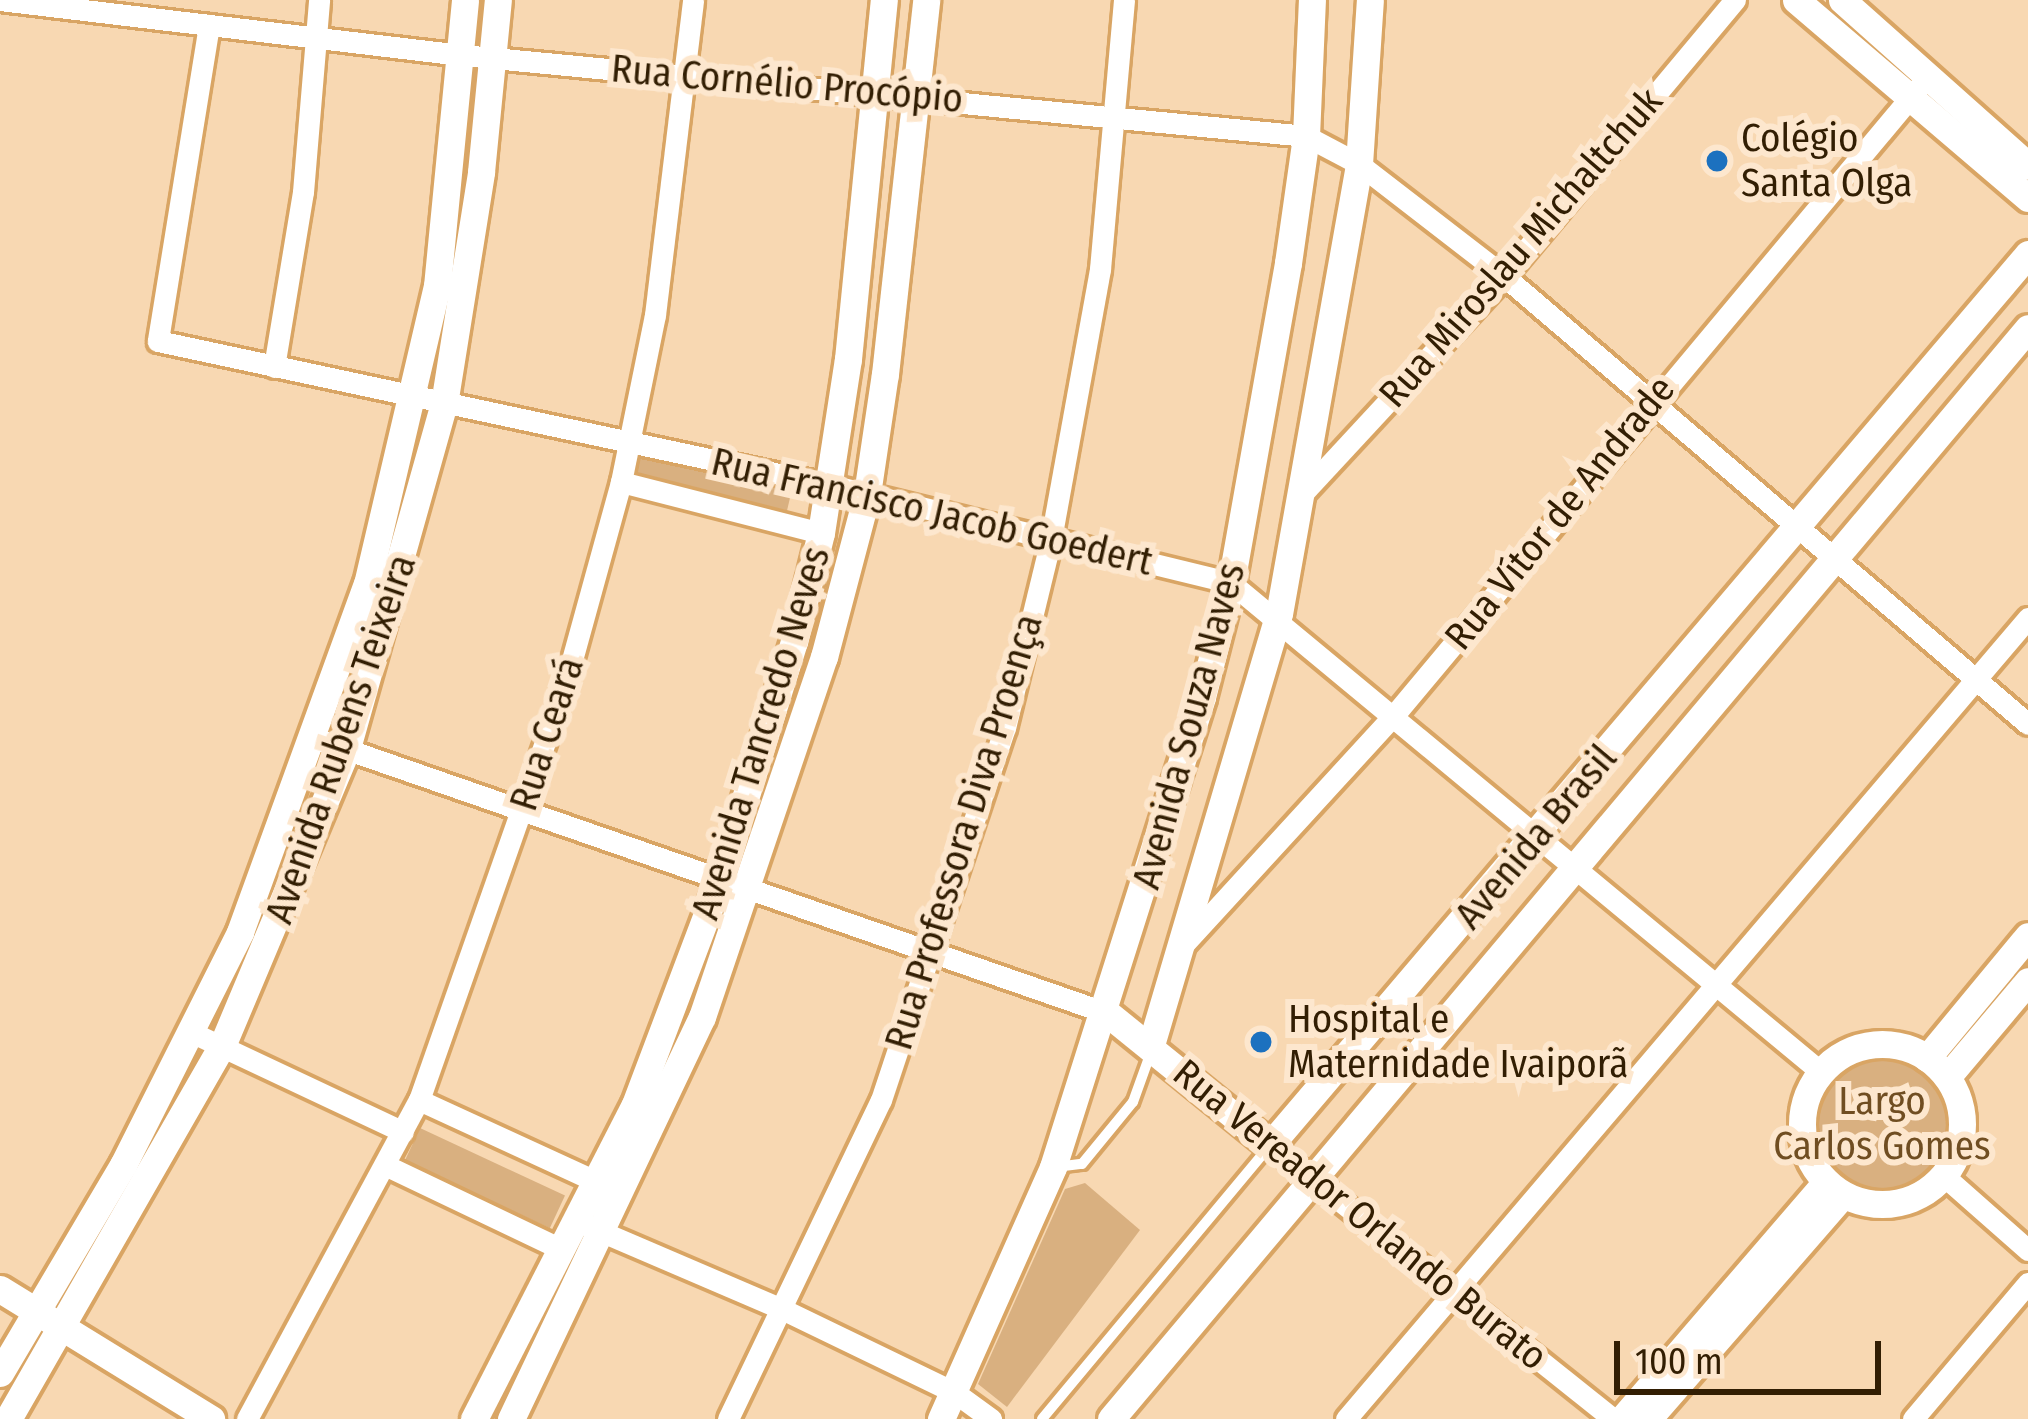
<!DOCTYPE html>
<html>
<head>
<meta charset="utf-8">
<style>
  body { margin:0 }
  #map { position:relative; width:2028px; height:1419px; overflow:hidden; background:#f8d8b2; font-family:"Fira Sans Condensed",sans-serif }
  div>[style] { position:absolute }
  [style*='--x'] { left:calc(var(--x)*1px); top:calc(var(--y)*1px); width:calc(var(--w)*1px); rotate:calc(var(--a)*1deg) }
  .green>* { inset:0; background:#d9b080; transform-origin:0 0 }
  .round { border-radius:50% }
  .roads { filter:drop-shadow(3px 0 #d9a564) drop-shadow(-3px 0 #d9a564) drop-shadow(0 3px #d9a564) drop-shadow(0 -3px #d9a564) }
  .lane>* { height:10px; margin:-5px; padding:0 5px; transform-origin:5px; border-radius:5px; background:#fff }
  .street>* { height:21px; margin:-10.5px; padding:0 10.5px; transform-origin:10.5px; border-radius:10.5px; background:#fff }
  .secondary>* { height:27px; margin:-13.5px; padding:0 13.5px; transform-origin:13.5px; border-radius:13.5px; background:#fff }
  .secondary>.ring { margin:-13.5px; padding:0; box-sizing:content-box; background:none; border:27px solid #fff; border-radius:50% }
  .dots>* { width:33px; height:33px; translate:-50% -50%; box-sizing:border-box; border:6px solid #fde7ce; border-radius:50% }
  span { translate:-50% -50%; white-space:nowrap; text-align:center; line-height:1.15; -webkit-text-stroke:12px #fde7ce; paint-order:stroke }
  .street-label { font-size:39px; color:#321e03 }
  .poi-label { font-size:39px; color:#321e03 }
  .left { translate:0 -50%; text-align:left }
  .park-label { font-size:39px; color:#704e22 }
  .scale { position:absolute; left:1614px; top:1341px; width:267px; height:54px; box-sizing:border-box; border:6px solid #321e03; border-top:0; padding-left:15px; font-size:36px; line-height:42px; white-space:nowrap; color:#321e03; -webkit-text-stroke:9px #fde7ce; paint-order:stroke }
</style>
</head>
<body>
<div id="map">
  <div class="green">
    <i style="left:640px;top:454px;width:156px;height:22px;rotate:13deg"></i>
    <i class="round" style="left:1817px;top:1059px;width:130px;height:130px"></i>
    <i style="left:420px;top:1128px;width:160px;height:36px;rotate:25deg"></i>
    <i style="clip-path:polygon(1085px 1183px,1140px 1230px,1007px 1407px,978px 1384px,1065px 1189px)"></i>
  </div>
  <div class="roads">
    <div class="lane">
      <i style="--x:1056;--y:1167;--w:26;--a:-7"></i>
      <i style="--x:1082;--y:1164;--w:80;--a:-50.6"></i>
      <i style="--x:1133;--y:1102;--w:53;--a:-70.2"></i>
      <i style="--x:1042;--y:1419;--w:356;--a:-50.2"></i>
    </div>
    <div class="street">
      <i style="--x:0;--y:0;--w:465;--a:6.8"></i>
      <i style="--x:462;--y:55;--w:848;--a:5.48"></i>
      <i style="--x:1306;--y:136;--w:60;--a:27.8"></i>
      <i style="--x:1359;--y:164;--w:183;--a:37.7"></i>
      <i style="--x:1504;--y:276;--w:689;--a:40.53"></i>
      <i style="--x:209;--y:25;--w:320;--a:99.2"></i>
      <i style="--x:158;--y:341;--w:687;--a:12.09"></i>
      <i style="--x:830;--y:485;--w:413;--a:13.7"></i>
      <i style="--x:1231;--y:583;--w:766;--a:39.65"></i>
      <i style="--x:274;--y:367;--w:177;--a:-80.6"></i>
      <i style="--x:303;--y:192;--w:193;--a:-85.2"></i>
      <i style="--x:621;--y:482;--w:206;--a:14.3"></i>
      <i style="--x:1304;--y:492;--w:294;--a:-47.2"></i>
      <i style="--x:1504;--y:276;--w:360;--a:-50.1"></i>
      <i style="--x:314;--y:738;--w:839;--a:19.13"></i>
      <i style="--x:1184;--y:944;--w:312;--a:-47.5"></i>
      <i style="--x:1395;--y:714;--w:816;--a:-50.12"></i>
      <i style="--x:193;--y:1033;--w:232;--a:25.2"></i>
      <i style="--x:419;--y:1100;--w:196;--a:24.7"></i>
      <i style="--x:1270;--y:1145;--w:439;--a:38.6"></i>
      <i style="--x:387;--y:1166;--w:195;--a:25.5"></i>
      <i style="--x:1944;--y:1176;--w:112;--a:41.4"></i>
      <i style="--x:586;--y:1225;--w:215;--a:23.2"></i>
      <i style="--x:784;--y:1310;--w:189;--a:25.8"></i>
      <i style="--x:954;--y:1392;--w:46;--a:36.1"></i>
      <i style="--x:247;--y:1419;--w:362;--a:-61.7"></i>
      <i style="--x:419;--y:1100;--w:436;--a:-70.6"></i>
      <i style="--x:564;--y:689;--w:215;--a:-74.6"></i>
      <i style="--x:621;--y:482;--w:170;--a:-78.5"></i>
      <i style="--x:655;--y:315;--w:317;--a:-83.1"></i>
      <i style="--x:728;--y:1419;--w:354;--a:-64.4"></i>
      <i style="--x:881;--y:1100;--w:392;--a:-71.6"></i>
      <i style="--x:1005;--y:728;--w:195;--a:-76.3"></i>
      <i style="--x:1051;--y:539;--w:274;--a:-79.7"></i>
      <i style="--x:1100;--y:269;--w:270;--a:-84.9"></i>
      <i style="--x:1346;--y:1419;--w:1052;--a:-49.59"></i>
      <i style="--x:1913;--y:1419;--w:178;--a:-49.8"></i>
    </div>
    <div class="secondary">
      <i style="--x:1796;--y:0;--w:305;--a:40.5"></i>
      <i style="--x:1842;--y:0;--w:249;--a:41.7"></i>
      <i style="--x:1107;--y:1013;--w:210;--a:39"></i>
      <i style="--x:1270;--y:1145;--w:1170;--a:-49.61"></i>
      <i class="ring" style="left:1802px;top:1044px;width:133px;height:133px"></i>
      <i style="--x:1151;--y:1045;--w:450;--a:-73.5"></i>
      <i style="--x:1279;--y:614;--w:457;--a:-79.9"></i>
      <i style="--x:1359;--y:164;--w:164;--a:-86.2"></i>
      <i style="--x:1927;--y:1058;--w:158;--a:-50.4"></i>
      <i style="--x:1948;--y:1076;--w:124;--a:-49.9"></i>
      <i style="--x:0;--y:1289;--w:248;--a:31.6"></i>
      <i style="--x:0;--y:1373;--w:242;--a:-59.4"></i>
      <i style="--x:123;--y:1165;--w:261;--a:-63.3"></i>
      <i style="--x:240;--y:932;--w:370;--a:-70"></i>
      <i style="--x:367;--y:584;--w:306;--a:-76.8"></i>
      <i style="--x:437;--y:286;--w:287;--a:-84.4"></i>
      <i style="--x:8;--y:1419;--w:430;--a:-60.2"></i>
      <i style="--x:222;--y:1046;--w:323;--a:-67.2"></i>
      <i style="--x:347;--y:748;--w:357;--a:-74.3"></i>
      <i style="--x:444;--y:404;--w:235;--a:-80.9"></i>
      <i style="--x:481;--y:172;--w:173;--a:-84.4"></i>
      <i style="--x:474;--y:1419;--w:351;--a:-62.9"></i>
      <i style="--x:634;--y:1107;--w:244;--a:-69.3"></i>
      <i style="--x:720;--y:879;--w:248;--a:-72.7"></i>
      <i style="--x:794;--y:642;--w:112;--a:-76.1"></i>
      <i style="--x:821;--y:533;--w:176;--a:-81.2"></i>
      <i style="--x:848;--y:359;--w:361;--a:-84.3"></i>
      <i style="--x:511;--y:1419;--w:445;--a:-64.6"></i>
      <i style="--x:702;--y:1017;--w:380;--a:-71.3"></i>
      <i style="--x:824;--y:657;--w:169;--a:-75.2"></i>
      <i style="--x:867;--y:494;--w:121;--a:-81.5"></i>
      <i style="--x:885;--y:374;--w:376;--a:-83.7"></i>
      <i style="--x:941;--y:1419;--w:276;--a:-66"></i>
      <i style="--x:1053;--y:1167;--w:493;--a:-72.4"></i>
      <i style="--x:1202;--y:697;--w:118;--a:-75.7"></i>
      <i style="--x:1231;--y:583;--w:325;--a:-79.9"></i>
      <i style="--x:1288;--y:263;--w:128;--a:-81.9"></i>
      <i style="--x:1306;--y:136;--w:136;--a:-87.5"></i>
      <i style="--x:1111;--y:1419;--w:1425;--a:-49.95"></i>
      <i style="--x:1622;--y:1419;--w:313;--a:-49.3"></i>
      <i style="--x:1648;--y:1419;--w:297;--a:-49"></i>
    </div>
  </div>
  <div class="dots">
    <i style="left:1717px;top:161px;background:#1c71bf"></i>
    <i style="left:1261px;top:1042px;background:#1c71bf"></i>
  </div>
  <div class="street-label">
    <span style="left:787px;top:84px;rotate:5deg">Rua Cornélio Procópio</span>
    <span style="left:1521px;top:248px;rotate:-49deg">Rua Miroslau Michaltchuk</span>
    <span style="left:932px;top:512px;rotate:13deg">Rua Francisco Jacob Goedert</span>
    <span style="left:1560px;top:513px;rotate:-51deg">Rua Vítor de Andrade</span>
    <span style="left:1189px;top:726px;rotate:-75deg">Avenida Souza Naves</span>
    <span style="left:761px;top:733px;rotate:-73deg">Avenida Tancredo Neves</span>
    <span style="left:547px;top:734px;rotate:-72deg">Rua Ceará</span>
    <span style="left:341px;top:739px;rotate:-71deg">Avenida Rubens Teixeira</span>
    <span style="left:964px;top:832px;rotate:-73deg">Rua Professora Diva Proença</span>
    <span style="left:1536px;top:837px;rotate:-50deg">Avenida Brasil</span>
    <span style="left:1360px;top:1215px;rotate:39deg">Rua Vereador Orlando Burato</span>
  </div>
  <div class="poi-label">
    <span class="left" style="left:1741px;top:161px">Colégio<br>Santa Olga</span>
    <span class="left" style="left:1288px;top:1042px">Hospital e<br>Maternidade Ivaiporã</span>
  </div>
  <div class="park-label">
    <span style="left:1882px;top:1124px">Largo<br>Carlos Gomes</span>
  </div>
  <div class="scale">100 m</div>
</div>
</body>
</html>
